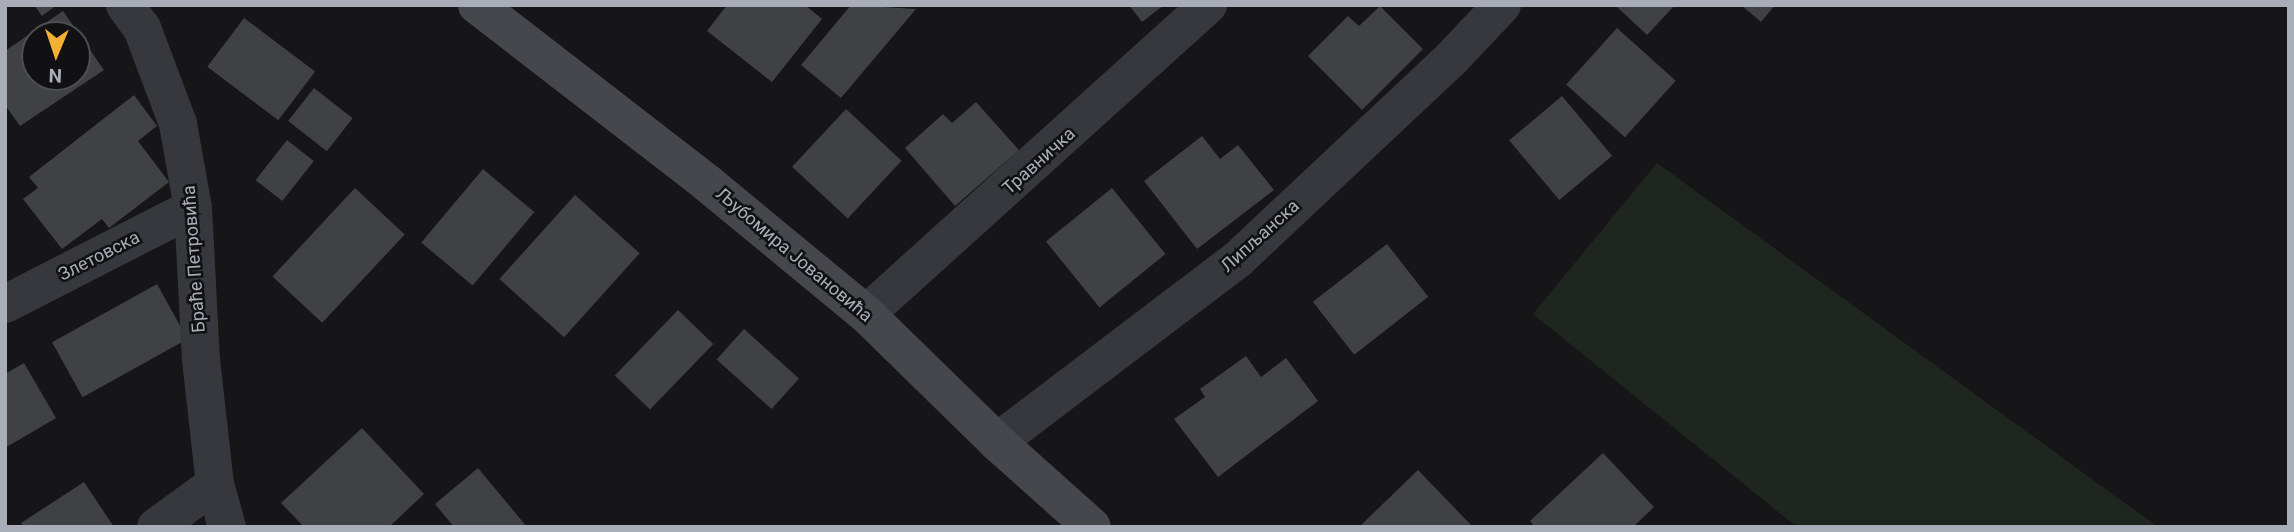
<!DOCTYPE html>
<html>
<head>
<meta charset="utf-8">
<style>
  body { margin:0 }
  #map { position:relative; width:2294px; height:532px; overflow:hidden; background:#161618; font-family:Roboto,sans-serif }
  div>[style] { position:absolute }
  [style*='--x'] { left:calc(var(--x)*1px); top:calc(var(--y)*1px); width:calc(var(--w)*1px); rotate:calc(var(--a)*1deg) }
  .green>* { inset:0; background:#1e261f }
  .building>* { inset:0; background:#404145; transform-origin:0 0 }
  .street>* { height:38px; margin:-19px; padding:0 19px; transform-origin:19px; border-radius:19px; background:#37383d }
  .secondary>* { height:38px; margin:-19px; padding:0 19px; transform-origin:19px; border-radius:19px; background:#45474d }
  span { translate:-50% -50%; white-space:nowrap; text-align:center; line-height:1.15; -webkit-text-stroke:5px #111113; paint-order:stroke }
  .street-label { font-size:18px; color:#a8adb8 }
  .frame { position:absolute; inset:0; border:7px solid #a8adb8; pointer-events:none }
  .north { position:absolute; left:21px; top:21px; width:70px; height:70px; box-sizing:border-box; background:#111113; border:2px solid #4d4f55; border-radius:50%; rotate:182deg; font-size:19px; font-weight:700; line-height:28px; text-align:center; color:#a8adb8 }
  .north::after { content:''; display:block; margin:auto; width:24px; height:32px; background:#f2b134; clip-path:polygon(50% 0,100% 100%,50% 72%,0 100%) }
</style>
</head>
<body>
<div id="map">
  <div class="green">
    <i style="clip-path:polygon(1657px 163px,2158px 527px,1797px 527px,1533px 314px)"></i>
  </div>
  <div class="building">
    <i style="clip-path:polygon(34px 5px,57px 5px,42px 16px)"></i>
    <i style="clip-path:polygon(727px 5px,805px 5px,822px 19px,772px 82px,707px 31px)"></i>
    <i style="clip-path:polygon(851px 5px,916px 9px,841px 98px,801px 65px)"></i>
    <i style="clip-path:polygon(1129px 5px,1164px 5px,1142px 22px)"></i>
    <i style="clip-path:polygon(1615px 5px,1675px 5px,1647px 35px)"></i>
    <i style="clip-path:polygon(1741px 5px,1775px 5px,1761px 22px)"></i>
    <i style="clip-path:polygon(1380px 6px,1423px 49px,1362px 110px,1308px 56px,1348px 16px,1359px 26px)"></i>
    <i style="clip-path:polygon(evenodd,63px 11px,104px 70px,20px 126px,5px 105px,5px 51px,63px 11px,35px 35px,77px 35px,77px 77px,35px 77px,35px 35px)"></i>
    <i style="left:244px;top:18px;width:89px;height:61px;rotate:37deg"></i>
    <i style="left:1617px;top:28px;width:79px;height:76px;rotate:42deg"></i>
    <i style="left:314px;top:88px;width:49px;height:42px;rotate:38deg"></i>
    <i style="clip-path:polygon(134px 95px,157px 126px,138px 141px,169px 182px,109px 228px,102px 219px,62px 249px,23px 199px,38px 188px,29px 177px)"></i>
    <i style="left:1562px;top:96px;width:78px;height:69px;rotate:50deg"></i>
    <i style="clip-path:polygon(976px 102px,1019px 150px,955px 206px,905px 148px,943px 114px,952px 123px)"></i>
    <i style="left:846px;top:109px;width:76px;height:79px;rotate:43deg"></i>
    <i style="clip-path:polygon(1202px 136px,1220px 159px,1238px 145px,1274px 190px,1197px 249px,1144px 181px)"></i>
    <i style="left:287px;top:140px;width:34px;height:51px;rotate:38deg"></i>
    <i style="left:483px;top:169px;width:67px;height:96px;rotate:40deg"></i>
    <i style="left:355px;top:188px;width:68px;height:121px;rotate:43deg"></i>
    <i style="left:1112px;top:188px;width:85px;height:85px;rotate:51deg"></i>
    <i style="left:575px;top:195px;width:87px;height:113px;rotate:42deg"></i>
    <i style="left:1387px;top:244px;width:67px;height:94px;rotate:52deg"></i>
    <i style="left:157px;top:284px;width:63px;height:120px;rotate:61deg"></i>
    <i style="left:678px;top:310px;width:49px;height:91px;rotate:44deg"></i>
    <i style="left:744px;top:329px;width:74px;height:41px;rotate:42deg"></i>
    <i style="clip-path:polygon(1246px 356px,1261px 377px,1286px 358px,1318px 401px,1218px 477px,1174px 419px,1205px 397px,1200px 389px)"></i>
    <i style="clip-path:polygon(24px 363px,56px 418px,5px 448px,5px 374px)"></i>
    <i style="clip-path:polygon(362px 428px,424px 494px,389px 527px,304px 527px,281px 503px)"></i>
    <i style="clip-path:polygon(1603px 453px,1654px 507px,1633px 527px,1535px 527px,1530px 521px)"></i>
    <i style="clip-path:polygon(478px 468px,527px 527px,454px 527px,435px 504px)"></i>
    <i style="clip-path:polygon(1418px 470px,1473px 527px,1359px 527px)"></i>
    <i style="clip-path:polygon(84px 482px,114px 527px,24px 527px,21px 523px)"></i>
  </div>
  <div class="street">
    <i style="--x:125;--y:5;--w:29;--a:54"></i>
    <i style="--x:142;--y:28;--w:103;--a:69.4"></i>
    <i style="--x:178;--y:124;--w:85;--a:79.9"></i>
    <i style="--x:193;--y:208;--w:152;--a:87"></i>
    <i style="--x:201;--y:360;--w:125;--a:83.6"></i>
    <i style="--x:215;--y:484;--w:45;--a:74.4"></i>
    <i style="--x:5;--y:304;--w:211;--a:-27.1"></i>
    <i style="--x:866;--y:314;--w:461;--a:-42.1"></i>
    <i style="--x:997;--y:442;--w:303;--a:-37.2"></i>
    <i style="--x:1238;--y:259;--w:294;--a:-43.2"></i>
    <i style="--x:1452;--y:58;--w:73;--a:-46.7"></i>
    <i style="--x:156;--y:527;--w:73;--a:-36.1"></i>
  </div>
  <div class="secondary">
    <i style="--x:477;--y:5;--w:291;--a:37.7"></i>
    <i style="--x:707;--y:183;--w:206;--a:39.5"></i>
    <i style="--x:866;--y:314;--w:183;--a:44.3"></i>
    <i style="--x:997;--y:442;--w:127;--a:41.8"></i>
  </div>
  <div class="street-label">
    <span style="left:1039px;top:161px;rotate:-42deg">Травничка</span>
    <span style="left:1260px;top:236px;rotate:-42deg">Липљанска</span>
    <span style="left:794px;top:255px;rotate:40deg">Љубомира Јовановића</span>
    <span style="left:99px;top:256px;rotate:-27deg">Злетовска</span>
    <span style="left:194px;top:259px;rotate:-94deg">Браће Петровића</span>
  </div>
  <div class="frame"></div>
  <div class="north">N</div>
</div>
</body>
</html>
